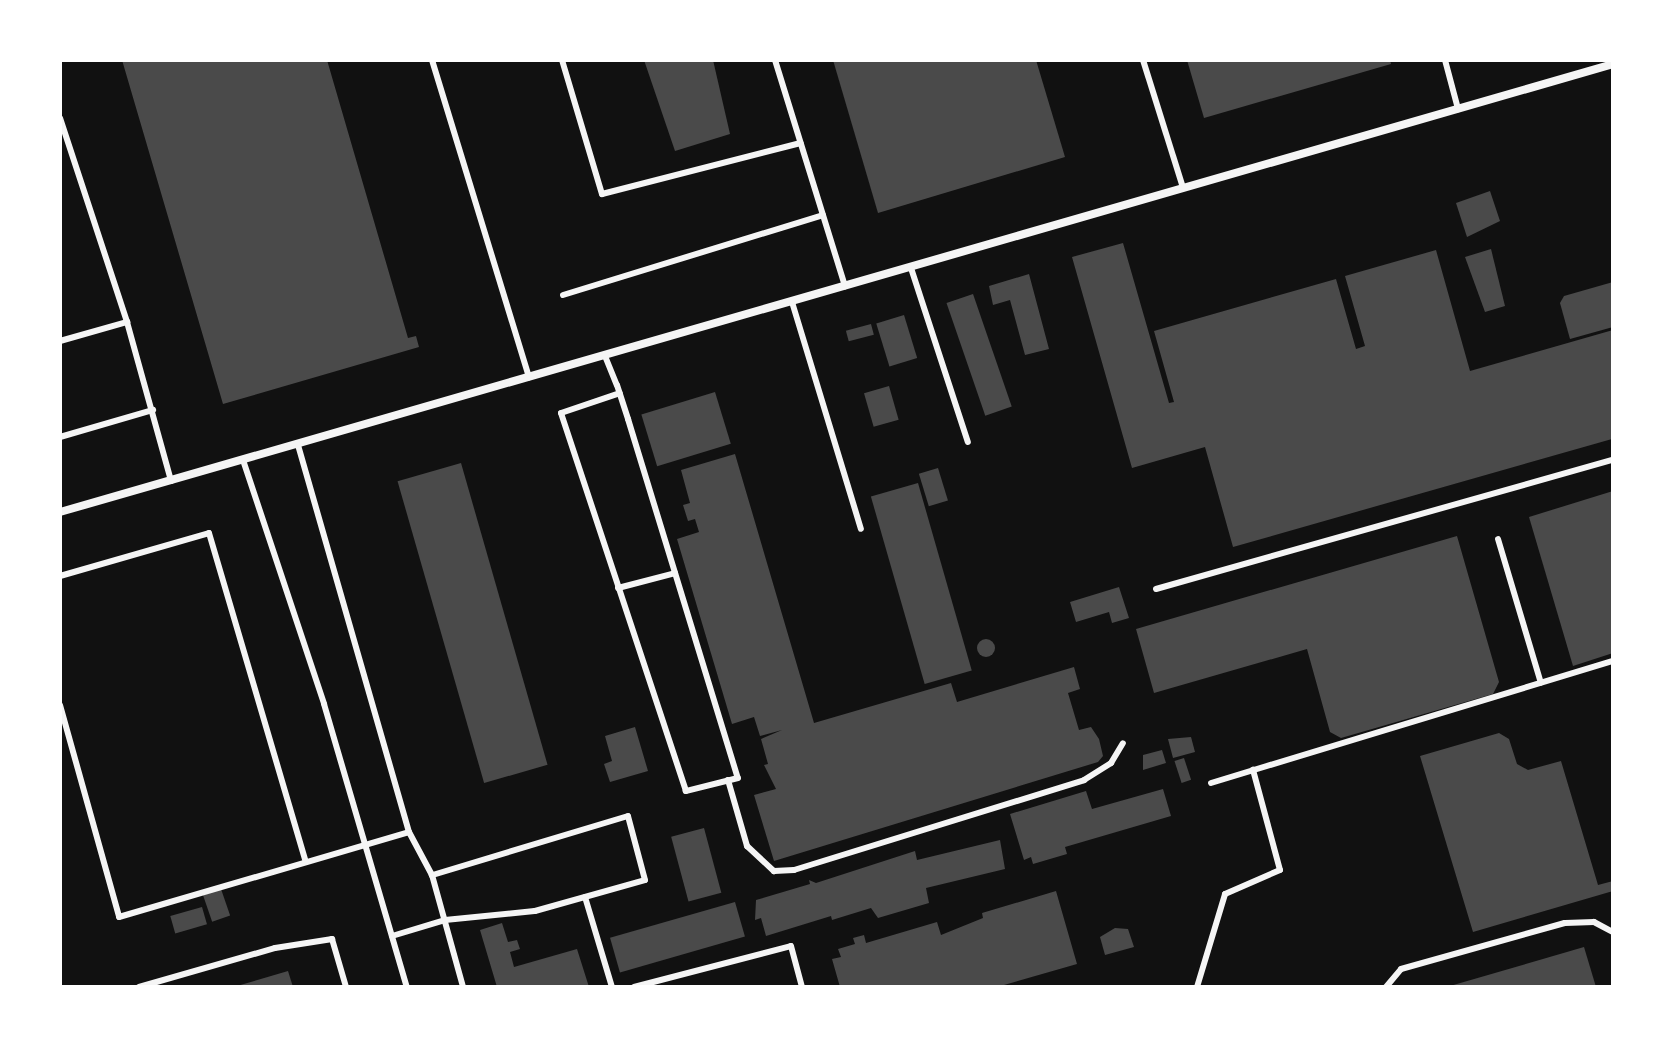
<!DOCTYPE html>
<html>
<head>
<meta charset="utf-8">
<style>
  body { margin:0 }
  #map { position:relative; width:1673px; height:1047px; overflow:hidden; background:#111; font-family:"Golos Text",sans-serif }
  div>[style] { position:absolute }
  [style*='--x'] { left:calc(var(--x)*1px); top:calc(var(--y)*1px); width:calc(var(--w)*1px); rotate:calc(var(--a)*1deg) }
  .building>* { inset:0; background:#4a4a4a; transform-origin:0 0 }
  .round { border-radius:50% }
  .service>* { height:6px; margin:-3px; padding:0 3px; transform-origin:3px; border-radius:3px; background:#f5f5f5 }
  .minor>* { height:8px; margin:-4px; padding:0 4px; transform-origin:4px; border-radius:4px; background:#f5f5f5 }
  span { translate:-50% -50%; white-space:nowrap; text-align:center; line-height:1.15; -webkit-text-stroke:8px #fff; paint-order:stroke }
  .frame { position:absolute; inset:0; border:62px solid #fff; pointer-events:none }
</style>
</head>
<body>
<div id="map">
  <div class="building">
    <i style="clip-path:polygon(122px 60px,327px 60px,408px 338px,416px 336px,419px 347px,223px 404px)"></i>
    <i style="clip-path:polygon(644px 60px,713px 60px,730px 134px,675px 151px)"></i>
    <i style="clip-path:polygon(833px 60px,1036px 60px,1065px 157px,878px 213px)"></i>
    <i style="clip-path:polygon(1187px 60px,1390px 60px,1391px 64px,1204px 118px)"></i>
    <i style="clip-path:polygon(1490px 191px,1500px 221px,1467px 237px,1456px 203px)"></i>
    <i style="clip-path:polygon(1123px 243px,1169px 403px,1174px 402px,1154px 331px,1336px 279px,1356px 349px,1365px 346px,1345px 276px,1436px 250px,1470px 371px,1613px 330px,1612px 439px,1233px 547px,1205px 447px,1132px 468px,1072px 257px)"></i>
    <i style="clip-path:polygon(1491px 249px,1505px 306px,1485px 312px,1465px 257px)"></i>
    <i style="clip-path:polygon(1029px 274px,1049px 349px,1025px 355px,1010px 300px,993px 305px,989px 286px)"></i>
    <i style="clip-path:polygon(1613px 282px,1613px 327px,1570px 339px,1560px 303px,1564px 296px)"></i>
    <i style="left:973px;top:294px;width:119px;height:28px;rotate:71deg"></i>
    <i style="left:904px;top:315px;width:45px;height:29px;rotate:73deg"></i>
    <i style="left:871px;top:324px;width:11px;height:26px;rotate:75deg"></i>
    <i style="left:889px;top:386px;width:35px;height:26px;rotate:74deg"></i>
    <i style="left:715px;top:392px;width:54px;height:77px;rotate:73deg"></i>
    <i style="clip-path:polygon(735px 454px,814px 723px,951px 683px,957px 702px,1074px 667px,1080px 689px,1068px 693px,1079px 730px,1091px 727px,1099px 739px,1103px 756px,1098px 762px,774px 861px,754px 795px,776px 789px,764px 765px,768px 764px,761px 739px,782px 730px,760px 736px,754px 717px,732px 724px,677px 539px,699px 532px,695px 519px,688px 521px,683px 505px,690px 503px,681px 470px)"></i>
    <i style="left:461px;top:463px;width:314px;height:66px;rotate:74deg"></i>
    <i style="left:938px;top:468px;width:34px;height:20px;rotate:73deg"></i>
    <i style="left:918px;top:483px;width:195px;height:49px;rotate:74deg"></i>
    <i style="clip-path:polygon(1613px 491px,1613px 653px,1573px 666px,1529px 517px)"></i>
    <i style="clip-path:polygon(1457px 536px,1499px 682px,1493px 694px,1341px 738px,1330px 732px,1307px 649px,1154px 693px,1136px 629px)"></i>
    <i style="clip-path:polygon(1119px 587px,1129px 618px,1112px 623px,1109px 612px,1076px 622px,1070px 602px)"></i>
    <i class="round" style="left:977px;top:639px;width:18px;height:18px"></i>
    <i style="clip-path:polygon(635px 727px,648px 771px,610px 782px,604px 764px,612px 761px,605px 736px)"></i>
    <i style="clip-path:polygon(1499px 733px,1509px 739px,1517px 764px,1528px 770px,1561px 761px,1598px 885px,1613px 881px,1613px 891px,1473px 932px,1420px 756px)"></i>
    <i style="clip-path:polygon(1191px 737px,1195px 752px,1173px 758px,1168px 739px)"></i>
    <i style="clip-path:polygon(1162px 750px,1166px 763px,1143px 770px,1143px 755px)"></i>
    <i style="left:1184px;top:758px;width:23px;height:10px;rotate:72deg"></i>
    <i style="clip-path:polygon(1163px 789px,1171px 816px,1065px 847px,1067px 854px,1033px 864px,1031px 857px,1024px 860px,1010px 814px,1086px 791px,1092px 809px)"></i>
    <i style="left:704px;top:828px;width:67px;height:34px;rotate:75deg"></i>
    <i style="clip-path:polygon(1000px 840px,1005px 869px,926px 888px,929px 903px,878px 918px,871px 908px,832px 920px,831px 916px,766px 936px,761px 918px,755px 920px,756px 900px,810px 884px,809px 880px,816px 883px,915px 851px,917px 860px)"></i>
    <i style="left:221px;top:889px;width:28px;height:19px;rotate:71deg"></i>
    <i style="clip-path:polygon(1056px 891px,1077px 964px,997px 987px,840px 987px,832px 959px,841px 957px,838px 949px,855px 944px,853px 938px,864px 935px,866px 943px,937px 922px,941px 935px,983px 918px,982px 913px)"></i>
    <i style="left:735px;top:902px;width:36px;height:130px;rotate:74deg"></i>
    <i style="left:202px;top:907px;width:18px;height:33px;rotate:74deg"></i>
    <i style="clip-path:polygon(502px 923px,508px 942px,517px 940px,520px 949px,510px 952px,514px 967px,577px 949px,589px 987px,497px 987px,480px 930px)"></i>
    <i style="clip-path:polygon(1115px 928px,1128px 929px,1134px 947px,1105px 955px,1100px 937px)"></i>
    <i style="clip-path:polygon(1584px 947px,1596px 987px,1450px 987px,1450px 986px)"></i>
    <i style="clip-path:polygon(288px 971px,293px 987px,237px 987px,237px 986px)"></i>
  </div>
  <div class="service">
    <i style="--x:432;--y:60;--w:332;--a:73"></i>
    <i style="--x:562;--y:60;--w:140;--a:73.4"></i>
    <i style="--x:602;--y:194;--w:205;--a:-14.4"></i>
    <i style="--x:775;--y:60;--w:237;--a:72.8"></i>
    <i style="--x:1143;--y:60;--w:134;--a:72.6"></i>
    <i style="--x:1445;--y:60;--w:51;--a:75.1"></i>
    <i style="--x:60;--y:118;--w:215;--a:71.8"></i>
    <i style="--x:127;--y:322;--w:165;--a:74.5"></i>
    <i style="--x:911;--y:268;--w:183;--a:71.9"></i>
    <i style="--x:563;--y:295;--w:272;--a:-17.1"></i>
    <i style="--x:792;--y:302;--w:237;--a:73.1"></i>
    <i style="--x:60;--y:341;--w:70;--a:-15.8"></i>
    <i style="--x:605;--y:356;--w:31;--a:68"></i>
    <i style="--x:617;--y:385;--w:36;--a:72"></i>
    <i style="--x:628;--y:419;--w:375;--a:73"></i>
    <i style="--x:738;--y:778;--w:54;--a:166"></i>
    <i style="--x:686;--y:791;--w:398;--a:-108.3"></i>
    <i style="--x:561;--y:413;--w:62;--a:-18.7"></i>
    <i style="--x:60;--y:437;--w:97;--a:-16.2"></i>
    <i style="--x:298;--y:445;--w:403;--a:74"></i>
    <i style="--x:409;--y:832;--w:49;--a:61.9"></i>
    <i style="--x:432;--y:875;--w:116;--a:74.5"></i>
    <i style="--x:243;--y:460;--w:257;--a:71.6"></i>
    <i style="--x:324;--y:704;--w:295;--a:73.7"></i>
    <i style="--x:1498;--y:539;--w:150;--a:73.4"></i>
    <i style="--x:60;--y:576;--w:155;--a:-16.1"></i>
    <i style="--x:209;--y:533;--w:343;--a:73.6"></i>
    <i style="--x:618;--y:588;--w:59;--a:-14.7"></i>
    <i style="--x:1156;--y:589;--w:475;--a:-15.8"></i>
    <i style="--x:60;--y:705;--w:220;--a:74.4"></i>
    <i style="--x:119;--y:917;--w:302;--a:-16.3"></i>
    <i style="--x:728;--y:780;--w:69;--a:73.9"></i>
    <i style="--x:747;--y:846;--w:37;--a:43"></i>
    <i style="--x:774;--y:871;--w:20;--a:-3"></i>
    <i style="--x:794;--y:870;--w:304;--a:-17.2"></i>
    <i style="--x:1084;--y:780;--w:32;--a:-32"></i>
    <i style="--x:1111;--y:763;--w:23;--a:-59"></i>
    <i style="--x:1211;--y:783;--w:420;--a:-16.9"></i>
    <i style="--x:585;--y:897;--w:94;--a:73.3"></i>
    <i style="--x:392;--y:936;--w:55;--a:-16.8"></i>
    <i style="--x:445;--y:920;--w:90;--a:-5.7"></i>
    <i style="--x:535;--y:911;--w:114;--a:-15.7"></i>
    <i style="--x:645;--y:880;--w:66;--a:-104.9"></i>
    <i style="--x:628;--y:816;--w:205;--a:163.2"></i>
    <i style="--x:139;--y:987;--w:141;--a:-16"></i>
    <i style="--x:275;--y:948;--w:58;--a:-9"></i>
    <i style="--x:332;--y:939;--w:50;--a:73.7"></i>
    <i style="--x:634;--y:987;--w:162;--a:-14.6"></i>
    <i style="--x:791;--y:946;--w:42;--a:75"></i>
    <i style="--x:1197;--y:987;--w:97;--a:-73.2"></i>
    <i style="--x:1225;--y:894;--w:60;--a:-23.6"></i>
    <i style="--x:1280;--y:870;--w:104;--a:-105.1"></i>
    <i style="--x:1386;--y:987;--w:23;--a:-50"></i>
    <i style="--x:1401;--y:969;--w:170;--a:-15.7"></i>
    <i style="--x:1565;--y:923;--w:29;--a:-2"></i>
    <i style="--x:1594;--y:922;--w:21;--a:28"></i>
  </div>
  <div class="minor">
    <i style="--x:60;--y:512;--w:1616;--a:-16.09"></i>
  </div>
  <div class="frame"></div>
</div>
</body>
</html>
